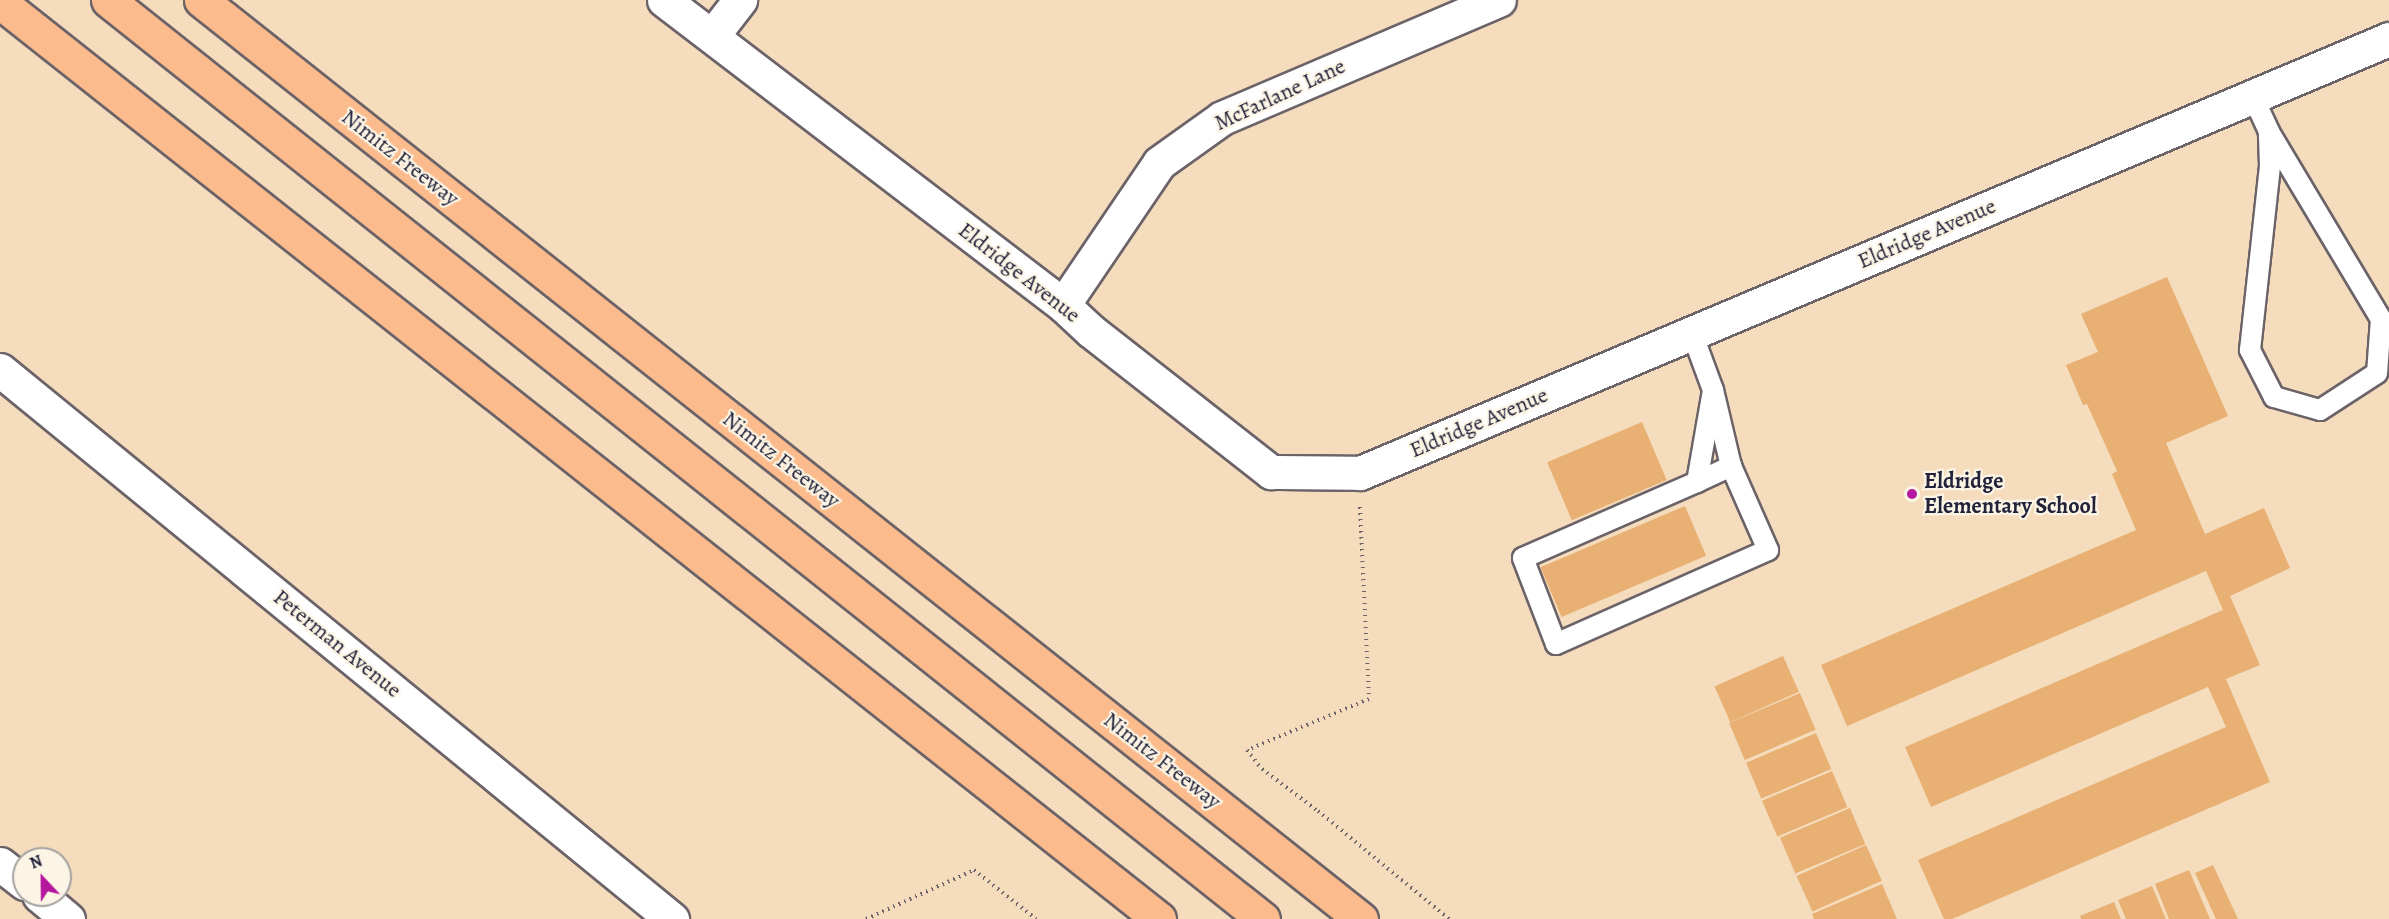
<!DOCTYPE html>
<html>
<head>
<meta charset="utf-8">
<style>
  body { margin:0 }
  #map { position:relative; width:2389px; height:919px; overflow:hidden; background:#f4dcbd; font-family:Alegreya,serif }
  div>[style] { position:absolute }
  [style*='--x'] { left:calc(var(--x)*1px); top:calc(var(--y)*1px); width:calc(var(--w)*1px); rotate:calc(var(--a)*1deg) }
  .building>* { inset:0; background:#e8b072; transform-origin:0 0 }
  .path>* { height:4px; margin-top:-2px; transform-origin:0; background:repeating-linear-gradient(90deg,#6c6368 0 1.5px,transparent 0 6px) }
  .roads { filter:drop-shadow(2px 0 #6c6368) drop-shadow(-2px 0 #6c6368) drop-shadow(0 2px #6c6368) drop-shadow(0 -2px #6c6368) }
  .service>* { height:20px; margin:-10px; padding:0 10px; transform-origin:10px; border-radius:10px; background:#fff }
  .minor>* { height:33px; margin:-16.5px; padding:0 16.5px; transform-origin:16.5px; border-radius:16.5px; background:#fff }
  .tertiary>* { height:33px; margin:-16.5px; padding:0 16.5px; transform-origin:16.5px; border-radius:16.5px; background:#fff }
  .motorway>* { height:33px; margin:-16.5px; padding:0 16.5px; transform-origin:16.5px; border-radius:16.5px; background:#fbbb8c }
  .dots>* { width:16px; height:16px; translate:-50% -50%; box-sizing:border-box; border:3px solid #fcf5e5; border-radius:50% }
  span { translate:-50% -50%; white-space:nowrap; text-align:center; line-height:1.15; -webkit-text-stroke:4.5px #fcf5e5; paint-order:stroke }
  .street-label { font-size:22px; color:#22223b }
  .poi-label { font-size:22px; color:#22223b; font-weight:700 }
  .left { translate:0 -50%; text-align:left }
  .north { position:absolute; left:12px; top:847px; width:60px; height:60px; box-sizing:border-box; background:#fcf5e5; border:2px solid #a5a1a1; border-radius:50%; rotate:338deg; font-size:16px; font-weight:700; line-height:24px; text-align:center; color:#22223b }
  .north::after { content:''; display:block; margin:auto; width:21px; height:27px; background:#b5179e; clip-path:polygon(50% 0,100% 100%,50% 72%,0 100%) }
</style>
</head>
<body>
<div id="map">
  <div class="building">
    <i style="clip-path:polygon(2167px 277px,2228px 416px,2166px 443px,2205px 534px,2264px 508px,2290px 568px,2230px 596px,2260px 665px,2226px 679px,2270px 782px,1952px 919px,1944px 919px,1918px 860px,2226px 727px,2208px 687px,1931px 807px,1905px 747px,2223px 610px,2206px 571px,1847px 726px,1821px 665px,2136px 530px,2112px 474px,2117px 471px,2087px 404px,2083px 405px,2066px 365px,2098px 352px,2081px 314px)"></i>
    <i style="left:1642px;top:422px;width:63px;height:103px;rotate:67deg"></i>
    <i style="left:1685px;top:506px;width:54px;height:157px;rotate:67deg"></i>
    <i style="left:1783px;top:656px;width:39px;height:75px;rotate:66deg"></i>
    <i style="left:1800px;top:693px;width:40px;height:77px;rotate:67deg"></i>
    <i style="left:1816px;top:733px;width:39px;height:76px;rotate:67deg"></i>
    <i style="left:1832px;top:771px;width:39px;height:76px;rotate:67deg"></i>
    <i style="left:1850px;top:808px;width:39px;height:76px;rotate:67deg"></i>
    <i style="left:1866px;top:845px;width:39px;height:76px;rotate:66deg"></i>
    <i style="clip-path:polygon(2213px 865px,2238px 919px,2216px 919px,2195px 873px)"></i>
    <i style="clip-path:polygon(2189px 870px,2210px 919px,2169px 919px,2155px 884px)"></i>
    <i style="clip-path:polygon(1882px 884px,1897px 919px,1814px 919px,1812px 914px)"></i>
    <i style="clip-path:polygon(2152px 886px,2166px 919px,2126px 919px,2118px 900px)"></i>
    <i style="clip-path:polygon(2114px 902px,2121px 919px,2081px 919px,2080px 916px)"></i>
  </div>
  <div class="path">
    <i style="--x:1360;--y:507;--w:192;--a:87.3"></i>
    <i style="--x:1369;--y:699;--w:132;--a:157.3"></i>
    <i style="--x:1247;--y:750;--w:24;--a:52"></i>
    <i style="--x:1262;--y:769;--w:70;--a:36.9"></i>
    <i style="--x:1318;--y:811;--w:170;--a:39.5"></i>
    <i style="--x:866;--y:919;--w:119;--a:-24.4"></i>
    <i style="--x:974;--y:870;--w:79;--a:38.3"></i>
  </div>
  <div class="roads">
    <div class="service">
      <i style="--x:2253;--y:97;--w:38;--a:65"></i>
      <i style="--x:2269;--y:132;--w:218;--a:59.1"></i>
      <i style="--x:2381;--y:319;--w:54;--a:94.2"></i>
      <i style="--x:2377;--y:373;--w:68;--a:147"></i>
      <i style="--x:2320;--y:410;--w:48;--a:-164.2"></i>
      <i style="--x:2274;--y:397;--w:53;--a:-117.1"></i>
      <i style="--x:2250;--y:350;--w:185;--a:-83.8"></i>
      <i style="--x:2270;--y:166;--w:34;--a:-92"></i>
      <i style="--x:1692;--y:333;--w:61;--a:69.8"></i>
      <i style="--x:1713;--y:390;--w:78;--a:76.7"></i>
      <i style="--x:1697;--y:482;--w:38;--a:-25"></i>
      <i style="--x:1731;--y:466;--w:92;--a:66.2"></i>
      <i style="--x:1768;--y:550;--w:232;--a:156.1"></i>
      <i style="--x:1556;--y:644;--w:92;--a:-111"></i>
      <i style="--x:1523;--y:558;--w:190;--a:-23.6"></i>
      <i style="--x:1697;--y:482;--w:93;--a:-80.1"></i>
    </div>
    <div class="minor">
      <i style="--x:664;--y:0;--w:502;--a:37.39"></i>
      <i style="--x:1063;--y:305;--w:38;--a:43"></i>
      <i style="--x:1091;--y:331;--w:229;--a:38.1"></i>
      <i style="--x:1271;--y:472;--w:89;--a:0.6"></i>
      <i style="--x:1360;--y:473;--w:1117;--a:-22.87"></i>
      <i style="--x:712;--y:36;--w:46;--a:-52.1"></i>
      <i style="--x:1063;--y:305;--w:171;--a:-55.9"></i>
      <i style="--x:1159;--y:163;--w:77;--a:-35.5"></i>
      <i style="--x:1222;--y:118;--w:301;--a:-23.1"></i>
      <i style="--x:0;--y:370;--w:868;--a:39.25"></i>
    </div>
    <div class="tertiary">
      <i style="--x:0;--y:864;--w:31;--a:38"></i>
      <i style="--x:39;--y:895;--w:38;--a:40"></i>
    </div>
    <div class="motorway">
      <i style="--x:108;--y:0;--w:1476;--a:38.51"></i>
      <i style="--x:201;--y:0;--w:1480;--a:38.39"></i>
      <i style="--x:0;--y:2;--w:1478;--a:38.35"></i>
    </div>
  </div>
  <div class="dots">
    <i style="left:1912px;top:494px;background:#b5179e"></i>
  </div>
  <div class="street-label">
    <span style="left:1280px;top:95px;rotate:-25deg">McFarlane Lane</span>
    <span style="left:400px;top:158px;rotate:38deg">Nimitz Freeway</span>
    <span style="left:1927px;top:234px;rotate:-23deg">Eldridge Avenue</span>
    <span style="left:1019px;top:273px;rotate:38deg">Eldridge Avenue</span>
    <span style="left:1479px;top:423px;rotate:-23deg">Eldridge Avenue</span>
    <span style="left:781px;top:460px;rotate:38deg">Nimitz Freeway</span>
    <span style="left:337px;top:644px;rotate:39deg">Peterman Avenue</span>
    <span style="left:1162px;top:761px;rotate:38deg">Nimitz Freeway</span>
  </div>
  <div class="poi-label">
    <span class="left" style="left:1924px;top:494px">Eldridge<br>Elementary School</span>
  </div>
  <div class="north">N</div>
</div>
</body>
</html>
